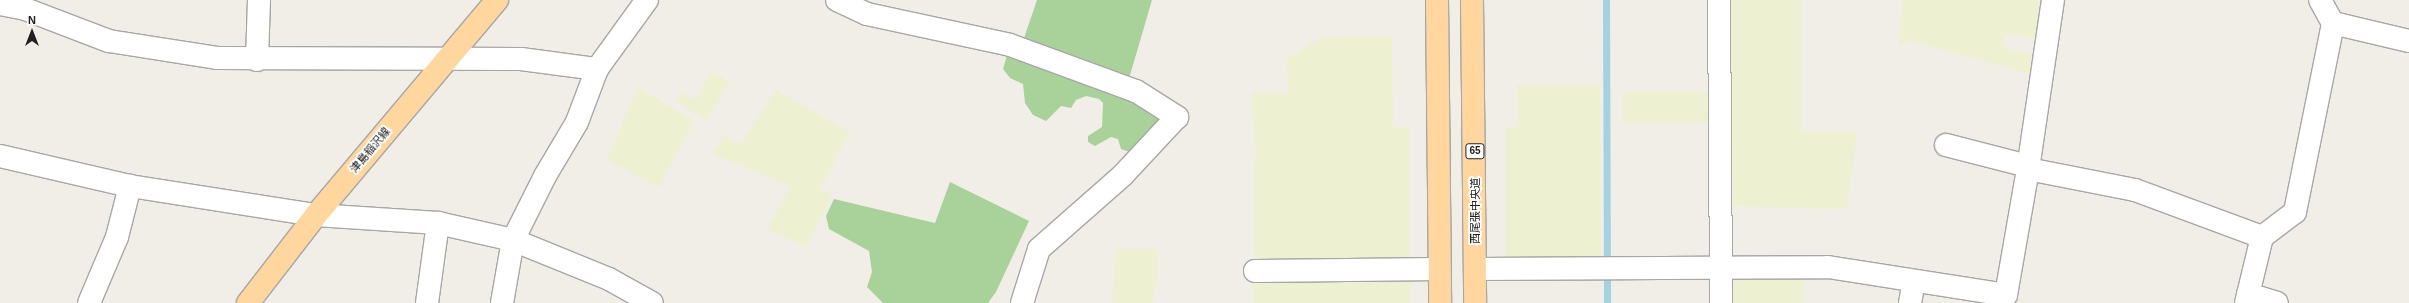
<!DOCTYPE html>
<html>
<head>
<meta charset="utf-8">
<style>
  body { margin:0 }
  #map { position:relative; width:2409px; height:303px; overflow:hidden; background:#f1eee7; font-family:Helvetica,"Noto Sans JP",sans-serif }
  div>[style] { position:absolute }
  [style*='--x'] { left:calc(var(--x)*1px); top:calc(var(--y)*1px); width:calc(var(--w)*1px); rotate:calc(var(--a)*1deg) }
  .farmland>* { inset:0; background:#edf0d1; transform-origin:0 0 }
  .forest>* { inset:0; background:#a9d29a }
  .stream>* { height:7px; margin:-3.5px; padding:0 3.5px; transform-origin:3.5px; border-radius:3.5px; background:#a5d2e0 }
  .roads { filter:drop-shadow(1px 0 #a7a7a7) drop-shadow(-1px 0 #a7a7a7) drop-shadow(0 1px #a7a7a7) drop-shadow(0 -1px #a7a7a7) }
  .minor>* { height:22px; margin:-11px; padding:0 11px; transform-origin:11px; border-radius:11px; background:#fff }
  .major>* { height:22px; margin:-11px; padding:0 11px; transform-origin:11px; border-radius:11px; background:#ffd79e }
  span { translate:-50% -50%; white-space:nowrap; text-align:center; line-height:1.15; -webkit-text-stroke:3.5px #fff; paint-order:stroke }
  .shield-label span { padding:1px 3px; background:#fff; border:1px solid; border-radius:3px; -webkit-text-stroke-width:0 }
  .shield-label { font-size:10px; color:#202020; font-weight:700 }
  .street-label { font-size:11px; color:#202020 }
  .north { position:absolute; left:12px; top:12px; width:40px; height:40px; -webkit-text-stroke:3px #fff; paint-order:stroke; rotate:0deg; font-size:11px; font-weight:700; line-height:16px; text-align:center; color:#202020 }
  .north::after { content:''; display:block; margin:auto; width:14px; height:18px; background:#202020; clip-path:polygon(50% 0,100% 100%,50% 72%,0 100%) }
</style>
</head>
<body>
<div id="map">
  <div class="farmland">
    <i style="clip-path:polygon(1730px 0,1801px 0,1801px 131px,1857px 132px,1847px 209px,1733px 206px)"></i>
    <i style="clip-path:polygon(1903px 0,2043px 0,2037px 38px,2005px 34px,2003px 49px,2034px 54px,2030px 74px,1911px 41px,1898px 46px)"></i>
    <i style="clip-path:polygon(1392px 36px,1393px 127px,1410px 127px,1410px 258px,1254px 258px,1253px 170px,1256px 154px,1251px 93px,1288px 93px,1287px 58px,1323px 37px)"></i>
    <i style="clip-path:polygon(711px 71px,729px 82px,706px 121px,675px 101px,681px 93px,695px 100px)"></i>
    <i style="clip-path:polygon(1517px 85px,1600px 85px,1601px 259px,1505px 259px,1505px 127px,1517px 127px)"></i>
    <i style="clip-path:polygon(638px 87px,694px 121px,659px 187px,607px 160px)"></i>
    <i style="clip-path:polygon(776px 90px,850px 132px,820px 189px,832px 195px,807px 247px,767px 229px,791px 187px,713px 154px,724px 135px,741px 144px)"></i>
    <i style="left:1623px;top:92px;width:85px;height:31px"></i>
    <i style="clip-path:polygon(1116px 249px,1157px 249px,1157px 282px,1152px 303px,1112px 303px)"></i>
    <i style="clip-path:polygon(1739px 277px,1805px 281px,1803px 303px,1732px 303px,1732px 285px)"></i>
    <i style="left:1253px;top:279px;width:158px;height:24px"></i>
  </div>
  <div class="forest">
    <i style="clip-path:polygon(1037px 0,1152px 0,1128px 82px,1022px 44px)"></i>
    <i style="clip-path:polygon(1008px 52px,1160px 110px,1161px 125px,1135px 154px,1121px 149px,1118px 139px,1111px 137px,1095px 146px,1088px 142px,1088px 136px,1102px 127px,1103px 103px,1099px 99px,1086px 96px,1076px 100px,1071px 108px,1061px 106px,1046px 121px,1033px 115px,1025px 103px,1023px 84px,1010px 78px,1003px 69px)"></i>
    <i style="clip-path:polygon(950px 182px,1029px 221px,996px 292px,988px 303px,883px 303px,867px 287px,872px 272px,869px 251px,829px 229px,826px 216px,834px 199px,935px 223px)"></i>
  </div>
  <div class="stream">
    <i style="--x:1606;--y:0;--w:254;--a:89.8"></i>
    <i style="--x:1607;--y:280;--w:23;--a:90"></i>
  </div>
  <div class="roads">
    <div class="minor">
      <i style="--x:837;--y:0;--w:33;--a:25"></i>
      <i style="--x:867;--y:14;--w:146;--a:12.2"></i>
      <i style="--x:1010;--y:45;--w:134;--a:20.1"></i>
      <i style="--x:1136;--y:91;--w:49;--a:32.4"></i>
      <i style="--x:1177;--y:117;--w:79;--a:133"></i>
      <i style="--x:1123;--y:175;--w:112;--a:138.6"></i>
      <i style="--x:1039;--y:249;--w:57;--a:107.5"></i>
      <i style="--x:1719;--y:0;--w:303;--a:89.6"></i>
      <i style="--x:2320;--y:0;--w:26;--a:61"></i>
      <i style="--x:2333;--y:23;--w:78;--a:13.3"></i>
      <i style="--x:0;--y:4;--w:25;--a:11"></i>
      <i style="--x:25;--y:9;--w:90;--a:20.9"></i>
      <i style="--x:109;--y:41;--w:109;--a:8.9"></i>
      <i style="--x:217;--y:58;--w:304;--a:0.2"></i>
      <i style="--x:521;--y:59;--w:77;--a:7.5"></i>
      <i style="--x:597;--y:69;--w:85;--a:-54.1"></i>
      <i style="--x:257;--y:60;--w:60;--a:-88.1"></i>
      <i style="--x:1946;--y:145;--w:85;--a:14.4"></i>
      <i style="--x:0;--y:156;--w:133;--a:13"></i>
      <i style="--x:130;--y:186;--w:188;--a:8.9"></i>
      <i style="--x:316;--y:215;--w:122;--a:3.8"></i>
      <i style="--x:438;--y:223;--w:77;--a:12.8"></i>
      <i style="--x:513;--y:240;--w:104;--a:22.1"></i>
      <i style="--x:609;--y:279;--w:49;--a:29.2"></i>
      <i style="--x:2028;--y:169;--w:171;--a:-81.6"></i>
      <i style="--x:1475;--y:269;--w:353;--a:-0.3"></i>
      <i style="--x:1828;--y:267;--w:180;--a:8.9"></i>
      <i style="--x:2006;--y:295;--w:128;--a:-80.1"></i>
      <i style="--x:2028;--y:169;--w:109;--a:11.1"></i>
      <i style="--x:2135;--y:190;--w:135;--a:20.3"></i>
      <i style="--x:1255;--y:271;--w:184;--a:-0.6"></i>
      <i style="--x:2248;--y:294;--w:30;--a:17"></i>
      <i style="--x:89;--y:303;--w:72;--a:-67"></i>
      <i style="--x:117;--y:237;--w:53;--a:-75.7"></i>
      <i style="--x:427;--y:303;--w:81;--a:-82.2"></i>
      <i style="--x:502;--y:303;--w:64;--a:-80.1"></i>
      <i style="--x:513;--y:240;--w:72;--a:-63.4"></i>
      <i style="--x:545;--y:176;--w:63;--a:-59.3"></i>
      <i style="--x:577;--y:122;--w:57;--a:-69.3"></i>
      <i style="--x:1910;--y:303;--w:22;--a:-80"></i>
      <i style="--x:2246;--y:303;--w:68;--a:-76.4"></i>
      <i style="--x:2262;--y:237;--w:41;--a:-37.1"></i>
      <i style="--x:2295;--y:212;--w:193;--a:-78.6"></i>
    </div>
    <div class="major">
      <i style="--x:1437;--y:0;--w:303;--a:89.4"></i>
      <i style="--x:1472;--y:0;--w:303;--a:89.4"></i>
      <i style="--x:248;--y:303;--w:111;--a:-52.3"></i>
      <i style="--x:316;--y:215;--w:281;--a:-49.9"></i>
    </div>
  </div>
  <div class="shield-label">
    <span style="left:1475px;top:151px">65</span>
  </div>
  <div class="street-label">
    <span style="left:370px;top:150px;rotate:-50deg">津島稲沢線</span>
    <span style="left:1475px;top:211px;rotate:-90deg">西尾張中央道</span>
  </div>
  <div class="north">N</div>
</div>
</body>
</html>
